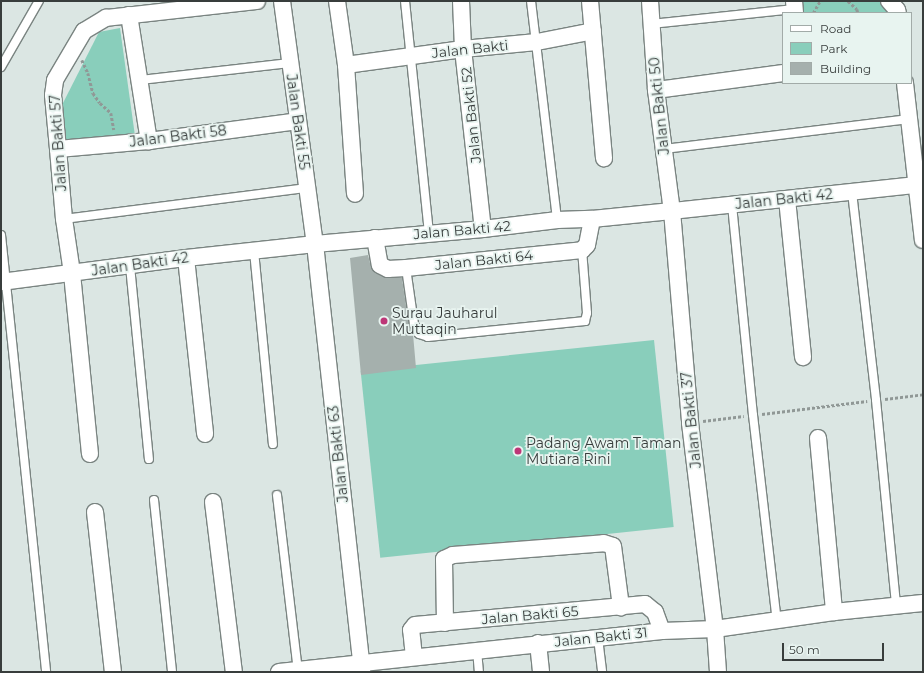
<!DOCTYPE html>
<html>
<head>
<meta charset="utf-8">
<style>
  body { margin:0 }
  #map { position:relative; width:924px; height:673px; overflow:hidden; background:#dbe6e3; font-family:Montserrat,sans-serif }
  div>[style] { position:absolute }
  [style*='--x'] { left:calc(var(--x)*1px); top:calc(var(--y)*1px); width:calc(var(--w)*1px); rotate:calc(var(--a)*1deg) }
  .green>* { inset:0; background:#89cebb; transform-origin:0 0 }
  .building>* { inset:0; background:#a5b0ad }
  .path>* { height:2.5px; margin-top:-1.25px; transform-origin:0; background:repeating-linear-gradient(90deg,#909896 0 3px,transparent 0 5px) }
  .roads { filter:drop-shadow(1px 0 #7a8481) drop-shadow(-1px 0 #7a8481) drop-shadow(0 1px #7a8481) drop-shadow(0 -1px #7a8481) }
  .service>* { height:8px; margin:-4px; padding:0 4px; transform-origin:4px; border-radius:4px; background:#fff }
  .minor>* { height:16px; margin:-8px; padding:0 8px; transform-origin:8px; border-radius:8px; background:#fff }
  .dots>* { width:11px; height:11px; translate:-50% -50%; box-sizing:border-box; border:2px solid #e8f4f0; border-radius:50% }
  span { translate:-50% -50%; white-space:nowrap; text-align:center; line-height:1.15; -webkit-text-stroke:3.5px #e8f4f0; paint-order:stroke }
  .street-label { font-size:14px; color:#383d3c }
  .poi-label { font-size:14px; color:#383d3c }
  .left { translate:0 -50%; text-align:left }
  .frame { position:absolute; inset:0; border:2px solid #383d3c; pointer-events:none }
  .legend { position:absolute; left:782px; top:12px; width:130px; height:72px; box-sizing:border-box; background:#e8f4f0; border:1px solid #a2aba8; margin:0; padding:5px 7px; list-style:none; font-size:12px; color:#383d3c }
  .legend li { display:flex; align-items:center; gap:8px; height:20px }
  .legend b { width:20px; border:1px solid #a2aba8 }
  .scale { position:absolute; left:782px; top:643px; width:102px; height:18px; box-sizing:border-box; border:2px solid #383d3c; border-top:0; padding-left:5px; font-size:12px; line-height:14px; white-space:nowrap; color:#383d3c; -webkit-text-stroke:3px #e8f4f0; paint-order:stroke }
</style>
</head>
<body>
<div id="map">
  <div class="green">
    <i style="clip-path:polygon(802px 1px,879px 1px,890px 13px,804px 13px)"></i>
    <i style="clip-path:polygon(120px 28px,135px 136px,64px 143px,62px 105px,99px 32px)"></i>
    <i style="left:654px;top:340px;width:188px;height:295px;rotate:84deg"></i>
  </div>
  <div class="building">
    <i style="clip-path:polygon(368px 255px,371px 267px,375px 273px,388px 278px,402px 278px,409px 325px,413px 334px,416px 368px,361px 375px,350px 258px)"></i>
  </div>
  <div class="path">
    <i style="--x:848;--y:1;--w:12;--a:42"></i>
    <i style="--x:857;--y:9;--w:4;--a:76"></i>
    <i style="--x:813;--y:13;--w:14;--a:-60"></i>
    <i style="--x:82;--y:60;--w:14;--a:65"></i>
    <i style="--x:88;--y:73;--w:21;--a:76"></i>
    <i style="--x:93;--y:93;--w:12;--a:55"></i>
    <i style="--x:100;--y:103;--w:15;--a:42"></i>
    <i style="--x:111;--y:113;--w:17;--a:80"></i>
    <i style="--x:885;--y:399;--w:38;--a:-7"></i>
    <i style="--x:762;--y:414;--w:106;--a:-7.1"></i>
    <i style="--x:703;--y:421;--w:41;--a:-7"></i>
  </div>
  <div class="roads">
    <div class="service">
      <i style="--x:405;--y:1;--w:234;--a:84.1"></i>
      <i style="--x:531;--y:1;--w:221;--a:83.2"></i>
      <i style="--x:651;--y:24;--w:144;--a:-6"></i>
      <i style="--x:1;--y:67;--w:76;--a:-60.1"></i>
      <i style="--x:140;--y:80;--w:151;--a:-6.5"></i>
      <i style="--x:664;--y:149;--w:247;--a:-7"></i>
      <i style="--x:852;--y:192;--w:209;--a:83.4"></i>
      <i style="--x:876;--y:400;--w:206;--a:84.4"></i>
      <i style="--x:732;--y:205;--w:211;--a:84.3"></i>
      <i style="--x:753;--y:415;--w:207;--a:83.4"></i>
      <i style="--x:64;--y:219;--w:245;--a:-7.3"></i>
      <i style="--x:1;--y:235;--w:439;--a:84.1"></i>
      <i style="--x:254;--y:251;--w:194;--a:84.4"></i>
      <i style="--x:130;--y:266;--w:194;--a:84.4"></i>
      <i style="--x:406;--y:268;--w:57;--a:81.9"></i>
      <i style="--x:414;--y:324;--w:11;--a:63"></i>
      <i style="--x:419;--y:334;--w:9;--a:18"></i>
      <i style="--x:428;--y:337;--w:158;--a:-5.8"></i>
      <i style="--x:585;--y:321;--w:8;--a:-76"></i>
      <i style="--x:587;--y:313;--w:63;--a:-94.5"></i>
      <i style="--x:277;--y:495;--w:176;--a:83.2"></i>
      <i style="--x:154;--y:500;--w:173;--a:84"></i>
      <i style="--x:598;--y:638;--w:34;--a:83"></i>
      <i style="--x:477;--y:650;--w:22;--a:85"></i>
    </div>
    <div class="minor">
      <i style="--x:282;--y:1;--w:245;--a:82.3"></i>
      <i style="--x:315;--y:244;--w:431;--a:83.7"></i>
      <i style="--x:337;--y:1;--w:65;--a:82"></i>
      <i style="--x:346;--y:65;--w:129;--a:86"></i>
      <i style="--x:461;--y:1;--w:48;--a:87.6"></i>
      <i style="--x:463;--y:49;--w:181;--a:83.7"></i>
      <i style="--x:590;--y:1;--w:158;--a:84.9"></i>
      <i style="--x:650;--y:1;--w:89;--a:86.1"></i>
      <i style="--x:656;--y:90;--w:122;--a:82.5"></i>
      <i style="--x:672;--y:211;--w:213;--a:85.1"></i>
      <i style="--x:690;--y:423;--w:208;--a:83.1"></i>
      <i style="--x:715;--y:629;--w:43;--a:86"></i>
      <i style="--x:794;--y:1;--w:12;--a:85"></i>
      <i style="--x:889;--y:1;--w:12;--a:48"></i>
      <i style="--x:897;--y:10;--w:3;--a:72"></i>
      <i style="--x:129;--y:15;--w:128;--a:81"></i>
      <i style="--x:346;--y:65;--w:118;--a:-7.8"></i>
      <i style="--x:463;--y:49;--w:74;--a:-5.4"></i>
      <i style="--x:537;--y:42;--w:57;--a:-11.1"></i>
      <i style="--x:905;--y:83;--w:158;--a:83.5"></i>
      <i style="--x:656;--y:90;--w:128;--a:-7.6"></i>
      <i style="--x:58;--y:149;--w:91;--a:-5"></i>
      <i style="--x:149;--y:141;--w:150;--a:-7.6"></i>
      <i style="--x:787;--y:199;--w:159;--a:84.2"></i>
      <i style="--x:375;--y:238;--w:27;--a:80"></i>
      <i style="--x:380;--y:265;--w:9;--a:27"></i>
      <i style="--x:388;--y:269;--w:18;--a:-3"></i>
      <i style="--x:406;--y:268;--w:177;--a:-5.8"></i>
      <i style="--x:582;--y:250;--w:7;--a:-45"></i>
      <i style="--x:587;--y:245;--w:26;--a:-79"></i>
      <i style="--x:186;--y:258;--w:177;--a:83.8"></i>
      <i style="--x:1;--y:282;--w:187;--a:-7.4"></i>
      <i style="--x:186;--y:258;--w:130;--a:-6.2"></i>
      <i style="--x:315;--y:244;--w:169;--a:-5.1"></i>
      <i style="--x:483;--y:229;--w:75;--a:-6.9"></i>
      <i style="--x:557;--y:220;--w:35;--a:-2"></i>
      <i style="--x:592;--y:219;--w:80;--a:-5.7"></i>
      <i style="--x:672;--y:211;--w:252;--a:-6.1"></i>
      <i style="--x:818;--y:438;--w:175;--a:84.7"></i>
      <i style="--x:90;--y:454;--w:182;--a:-95.7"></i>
      <i style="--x:72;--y:273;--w:55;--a:-98.4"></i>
      <i style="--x:64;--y:219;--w:70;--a:-94.9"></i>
      <i style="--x:58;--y:149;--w:54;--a:-95.3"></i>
      <i style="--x:53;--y:95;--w:15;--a:-82"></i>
      <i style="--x:55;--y:80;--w:57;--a:-59.4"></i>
      <i style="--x:84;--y:31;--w:26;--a:-31"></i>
      <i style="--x:106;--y:18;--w:152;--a:-6.4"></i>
      <i style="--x:213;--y:502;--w:171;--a:83"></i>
      <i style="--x:95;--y:512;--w:161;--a:83.6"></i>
      <i style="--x:445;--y:623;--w:64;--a:-90.9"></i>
      <i style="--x:444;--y:559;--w:10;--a:-24"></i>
      <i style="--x:453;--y:555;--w:151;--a:-4.5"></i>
      <i style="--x:604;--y:543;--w:9;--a:18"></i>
      <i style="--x:613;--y:546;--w:62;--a:82.5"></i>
      <i style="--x:538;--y:643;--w:29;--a:84"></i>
      <i style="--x:414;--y:657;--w:27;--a:-96"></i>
      <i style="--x:411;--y:630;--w:6;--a:-51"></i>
      <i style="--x:415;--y:625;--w:231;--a:-5.2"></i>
      <i style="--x:645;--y:604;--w:13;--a:39"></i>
      <i style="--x:655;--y:612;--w:20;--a:70"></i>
      <i style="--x:279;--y:672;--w:385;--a:-6.1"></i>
      <i style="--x:662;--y:631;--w:53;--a:-2.2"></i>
      <i style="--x:715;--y:629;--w:120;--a:-8.1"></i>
      <i style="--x:834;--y:612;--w:89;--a:-5.8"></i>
    </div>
  </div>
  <div class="dots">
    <i style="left:384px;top:321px;background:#bd3677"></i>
    <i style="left:518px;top:451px;background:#bd3677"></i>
  </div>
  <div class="street-label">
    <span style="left:470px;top:49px;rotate:-6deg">Jalan Bakti</span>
    <span style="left:659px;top:106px;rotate:-96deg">Jalan Bakti 50</span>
    <span style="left:471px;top:115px;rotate:-96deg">Jalan Bakti 52</span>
    <span style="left:298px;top:122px;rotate:82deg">Jalan Bakti 55</span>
    <span style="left:178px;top:136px;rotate:-7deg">Jalan Bakti 58</span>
    <span style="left:58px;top:143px;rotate:-94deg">Jalan Bakti 57</span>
    <span style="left:784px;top:199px;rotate:-6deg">Jalan Bakti 42</span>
    <span style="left:462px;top:230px;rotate:-5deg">Jalan Bakti 42</span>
    <span style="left:484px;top:260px;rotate:-6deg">Jalan Bakti 64</span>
    <span style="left:140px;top:264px;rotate:-8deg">Jalan Bakti 42</span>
    <span style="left:691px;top:420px;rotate:-96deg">Jalan Bakti 37</span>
    <span style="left:338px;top:454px;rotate:-96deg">Jalan Bakti 63</span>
    <span style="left:530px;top:615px;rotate:-5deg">Jalan Bakti 65</span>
    <span style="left:601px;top:637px;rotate:-6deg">Jalan Bakti 31</span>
  </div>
  <div class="poi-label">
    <span class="left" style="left:392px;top:321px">Surau Jauharul<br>Muttaqin</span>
    <span class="left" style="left:526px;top:451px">Padang Awam Taman<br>Mutiara Rini</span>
  </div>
  <div class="frame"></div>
  <ul class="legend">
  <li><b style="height:5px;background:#fff"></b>Road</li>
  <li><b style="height:11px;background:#89cebb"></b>Park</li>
  <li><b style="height:11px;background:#a5b0ad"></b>Building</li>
  </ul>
  <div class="scale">50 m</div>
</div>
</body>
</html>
